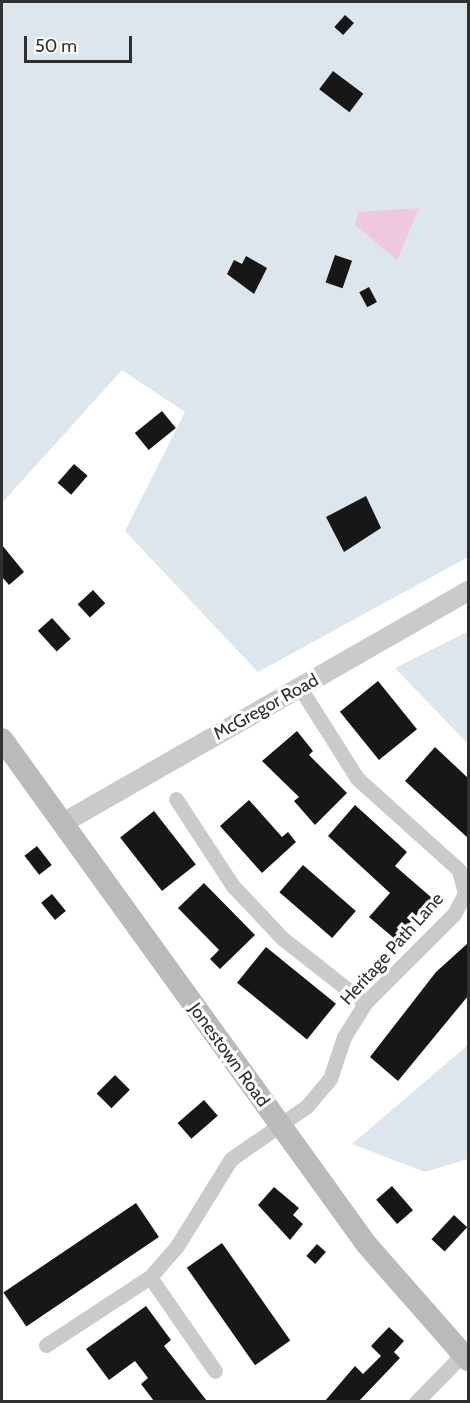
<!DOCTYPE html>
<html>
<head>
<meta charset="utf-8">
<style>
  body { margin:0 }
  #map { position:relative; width:470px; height:1403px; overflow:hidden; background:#fff; font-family:Cabin,sans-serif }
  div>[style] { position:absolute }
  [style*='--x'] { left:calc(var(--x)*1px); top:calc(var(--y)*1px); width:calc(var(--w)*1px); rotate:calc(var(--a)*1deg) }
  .green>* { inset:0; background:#dde5ed }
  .water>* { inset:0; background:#eec9dd }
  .building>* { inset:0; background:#171717; transform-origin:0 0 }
  .minor>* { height:15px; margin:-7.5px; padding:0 7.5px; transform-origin:7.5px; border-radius:7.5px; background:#cacaca }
  .tertiary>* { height:20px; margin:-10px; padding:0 10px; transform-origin:10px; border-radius:10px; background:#cacaca }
  .secondary>* { height:22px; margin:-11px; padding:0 11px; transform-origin:11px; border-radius:11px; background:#bababa }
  span { translate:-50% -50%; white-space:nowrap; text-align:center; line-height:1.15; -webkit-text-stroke:6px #fff; paint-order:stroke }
  .street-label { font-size:18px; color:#303030 }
  .frame { position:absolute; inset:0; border:3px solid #303030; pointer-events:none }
  .scale { position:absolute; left:24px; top:36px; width:108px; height:27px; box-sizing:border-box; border:3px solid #303030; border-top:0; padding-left:8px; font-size:18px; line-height:21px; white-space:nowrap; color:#303030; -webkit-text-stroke:4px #fff; paint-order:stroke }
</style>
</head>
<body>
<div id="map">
  <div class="green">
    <i style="clip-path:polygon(2px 2px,468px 2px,468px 557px,258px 672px,125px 531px,185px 412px,122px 370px,2px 503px)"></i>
    <i style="clip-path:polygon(467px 632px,468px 634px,468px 744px,395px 668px)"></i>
    <i style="clip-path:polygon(468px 1045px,468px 1159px,425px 1172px,352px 1144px)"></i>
  </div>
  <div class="water">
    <i style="clip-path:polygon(419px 208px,397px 260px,355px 225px,358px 212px)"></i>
  </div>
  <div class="building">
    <i style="left:345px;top:15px;width:12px;height:16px;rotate:42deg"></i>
    <i style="left:333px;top:71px;width:38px;height:23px;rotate:37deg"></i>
    <i style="left:335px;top:255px;width:18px;height:29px;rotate:19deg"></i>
    <i style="clip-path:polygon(246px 256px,267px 268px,254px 294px,227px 274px,234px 260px,242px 264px)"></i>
    <i style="left:369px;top:287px;width:17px;height:11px;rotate:62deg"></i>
    <i style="left:162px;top:411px;width:22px;height:35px;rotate:51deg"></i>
    <i style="left:74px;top:464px;width:18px;height:25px;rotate:41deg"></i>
    <i style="clip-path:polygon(366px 496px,381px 528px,344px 552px,326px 517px)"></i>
    <i style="clip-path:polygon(2px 545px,24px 572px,9px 585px,2px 577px)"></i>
    <i style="left:93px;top:590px;width:18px;height:21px;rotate:47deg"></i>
    <i style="left:52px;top:618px;width:28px;height:19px;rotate:48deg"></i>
    <i style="left:378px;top:681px;width:62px;height:49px;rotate:51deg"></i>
    <i style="clip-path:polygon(297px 731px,313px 751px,309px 755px,347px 793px,315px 825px,294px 801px,299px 797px,262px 761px)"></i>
    <i style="clip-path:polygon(435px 747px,468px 778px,468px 838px,405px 781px)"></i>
    <i style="clip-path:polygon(249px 800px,282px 837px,288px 832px,296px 842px,262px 873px,220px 826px)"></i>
    <i style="clip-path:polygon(355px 805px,407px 852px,395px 866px,432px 898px,395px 939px,369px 917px,390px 893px,328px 836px)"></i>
    <i style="left:154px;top:811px;width:68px;height:43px;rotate:52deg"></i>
    <i style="left:37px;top:846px;width:24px;height:16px;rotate:52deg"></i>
    <i style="left:303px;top:865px;width:70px;height:36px;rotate:41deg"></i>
    <i style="clip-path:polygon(204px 883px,255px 935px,220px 969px,210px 959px,219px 950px,178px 908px)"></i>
    <i style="left:52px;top:894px;width:22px;height:14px;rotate:51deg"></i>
    <i style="clip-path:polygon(468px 943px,468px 996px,398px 1081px,370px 1057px,436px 972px)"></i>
    <i style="left:266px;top:947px;width:90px;height:46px;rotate:39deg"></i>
    <i style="left:115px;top:1075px;width:21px;height:26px;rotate:45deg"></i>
    <i style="left:204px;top:1100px;width:21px;height:35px;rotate:49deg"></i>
    <i style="left:392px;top:1186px;width:32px;height:21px;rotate:49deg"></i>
    <i style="clip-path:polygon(274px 1187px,299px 1208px,293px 1215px,303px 1224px,290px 1240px,258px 1205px)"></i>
    <i style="left:136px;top:1203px;width:41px;height:160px;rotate:56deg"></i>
    <i style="left:454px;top:1215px;width:18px;height:33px;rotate:43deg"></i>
    <i style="left:222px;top:1243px;width:119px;height:43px;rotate:55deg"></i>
    <i style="left:317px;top:1244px;width:12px;height:16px;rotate:42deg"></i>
    <i style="clip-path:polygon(146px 1306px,171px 1340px,164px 1346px,207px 1401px,154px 1401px,141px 1384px,148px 1378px,135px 1361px,109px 1380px,86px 1349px)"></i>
    <i style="clip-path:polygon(389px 1327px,404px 1341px,394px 1352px,400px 1358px,359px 1401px,325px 1401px,355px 1366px,363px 1374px,381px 1356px,371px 1346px)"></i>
  </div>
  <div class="minor">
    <i style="--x:176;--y:799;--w:104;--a:56.8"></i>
    <i style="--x:233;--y:886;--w:71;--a:46.7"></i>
    <i style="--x:282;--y:938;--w:105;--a:38.1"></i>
    <i style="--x:150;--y:1277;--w:114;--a:55.3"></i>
    <i style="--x:46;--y:1345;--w:124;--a:-33.2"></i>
    <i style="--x:150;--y:1277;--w:41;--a:-48.9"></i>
    <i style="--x:177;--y:1246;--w:102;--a:-58.2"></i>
    <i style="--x:231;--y:1159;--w:93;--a:-34.9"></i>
    <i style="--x:307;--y:1106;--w:35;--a:-50"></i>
    <i style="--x:330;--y:1079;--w:44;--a:-71.6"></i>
    <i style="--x:344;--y:1037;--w:40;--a:-58"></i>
    <i style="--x:365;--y:1003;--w:126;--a:-45"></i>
    <i style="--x:454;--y:914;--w:24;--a:-62"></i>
    <i style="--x:465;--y:893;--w:24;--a:-105"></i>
    <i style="--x:459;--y:870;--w:137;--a:-138"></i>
    <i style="--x:357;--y:778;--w:107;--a:-122.3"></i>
    <i style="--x:416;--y:1402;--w:67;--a:-45.6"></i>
  </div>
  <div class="tertiary">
    <i style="--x:63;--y:823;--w:467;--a:-29.8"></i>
  </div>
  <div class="secondary">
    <i style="--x:2;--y:739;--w:624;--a:54.2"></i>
    <i style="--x:367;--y:1245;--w:153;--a:48.7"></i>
  </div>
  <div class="street-label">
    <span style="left:266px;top:707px;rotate:-29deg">McGregor Road</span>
    <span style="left:392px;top:949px;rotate:-48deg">Heritage Path Lane</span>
    <span style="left:229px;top:1055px;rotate:54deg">Jonestown Road</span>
  </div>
  <div class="frame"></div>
  <div class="scale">50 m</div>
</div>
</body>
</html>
